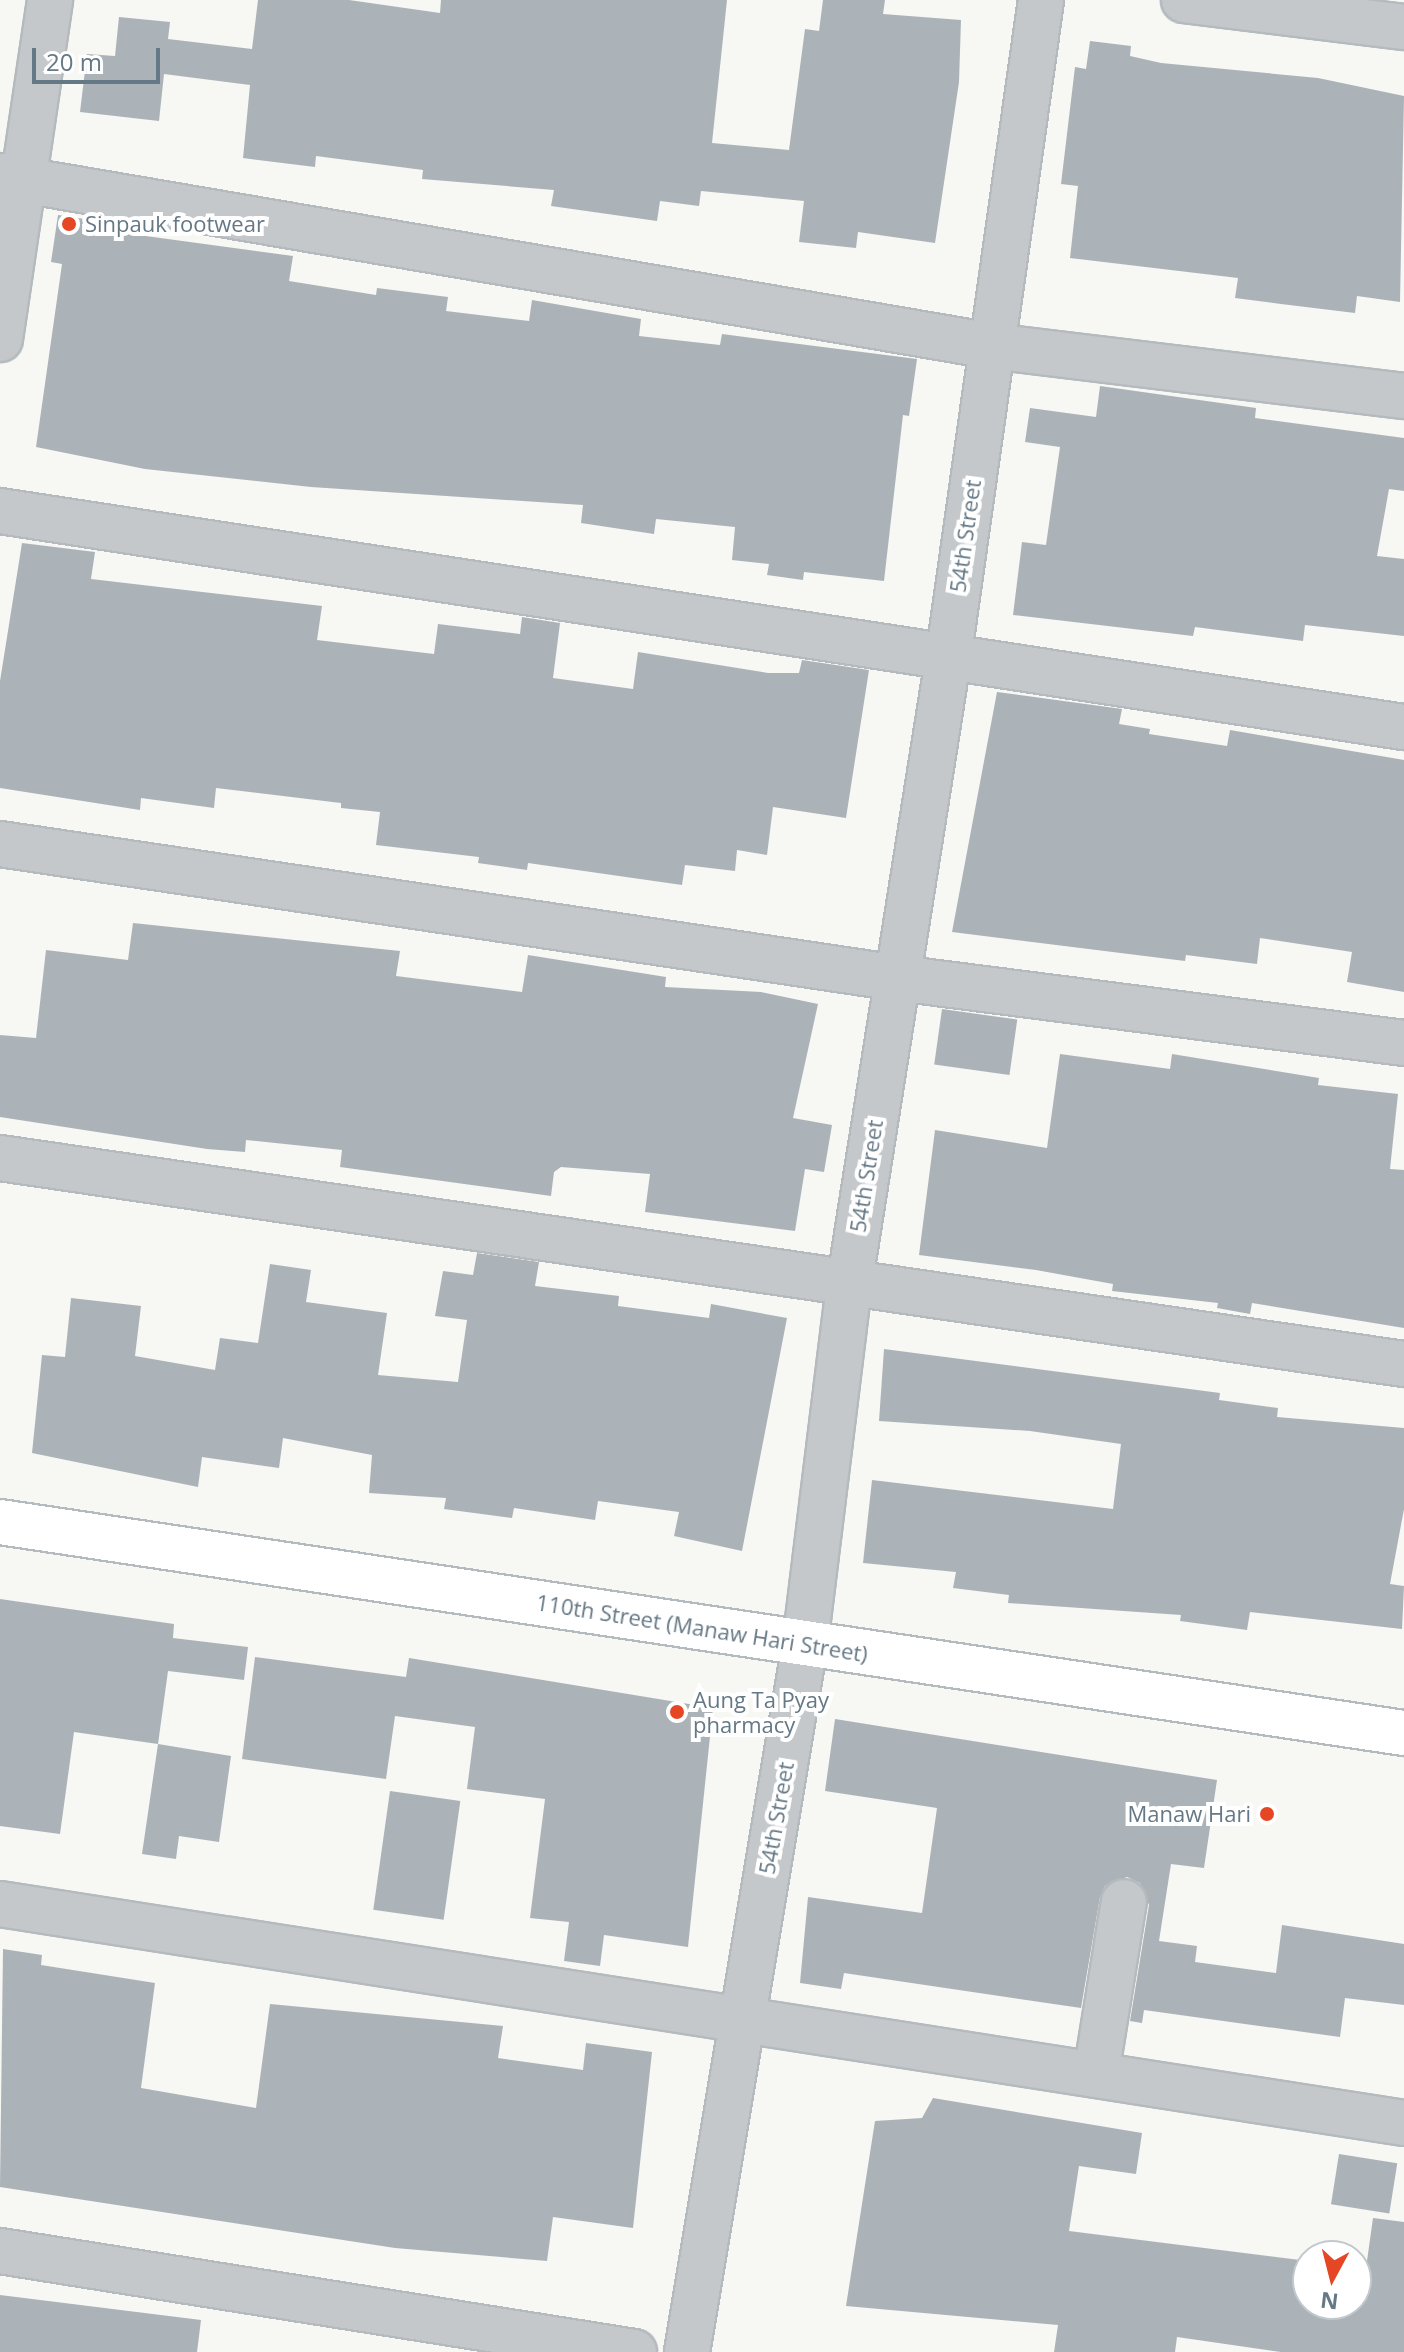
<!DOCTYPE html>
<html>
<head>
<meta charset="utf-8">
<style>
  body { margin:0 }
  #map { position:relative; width:1404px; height:2352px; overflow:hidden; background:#f7f7f3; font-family:"Open Sans",sans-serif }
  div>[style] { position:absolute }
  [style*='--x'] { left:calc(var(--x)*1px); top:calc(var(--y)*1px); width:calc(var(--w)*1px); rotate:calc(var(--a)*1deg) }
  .building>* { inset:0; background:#abb3b9; transform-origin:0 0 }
  .roads { filter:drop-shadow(2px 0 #b4babe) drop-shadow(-2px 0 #b4babe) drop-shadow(0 2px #b4babe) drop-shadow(0 -2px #b4babe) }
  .minor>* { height:44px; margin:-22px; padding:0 22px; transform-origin:22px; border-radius:22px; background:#c4c8cb }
  .secondary>* { height:44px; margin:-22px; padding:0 22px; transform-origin:22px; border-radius:22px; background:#fff }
  .dots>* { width:22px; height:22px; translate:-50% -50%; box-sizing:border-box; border:4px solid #fff; border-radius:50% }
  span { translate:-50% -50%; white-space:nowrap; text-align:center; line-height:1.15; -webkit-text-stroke:8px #fff; paint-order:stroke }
  .poi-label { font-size:22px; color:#657885 }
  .left { translate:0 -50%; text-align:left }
  .right { translate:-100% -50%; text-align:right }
  .street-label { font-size:22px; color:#657885 }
  .north { position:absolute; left:1292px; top:2240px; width:80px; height:80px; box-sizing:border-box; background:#fff; border:2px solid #c1c9ce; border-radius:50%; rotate:187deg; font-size:22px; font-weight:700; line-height:32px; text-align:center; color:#657885 }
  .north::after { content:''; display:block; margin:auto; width:28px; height:36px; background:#e54725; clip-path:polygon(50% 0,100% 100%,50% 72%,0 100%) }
  .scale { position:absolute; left:32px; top:48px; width:128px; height:36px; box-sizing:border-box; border:4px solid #657885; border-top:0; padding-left:10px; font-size:24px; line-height:28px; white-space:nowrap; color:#657885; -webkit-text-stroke:6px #fff; paint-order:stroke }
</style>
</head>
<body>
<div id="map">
  <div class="building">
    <i style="clip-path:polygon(258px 0,349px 0,440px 13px,441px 0,727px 0,712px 143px,789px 150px,805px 29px,819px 31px,823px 0,885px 0,883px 14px,961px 20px,959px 82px,935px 243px,858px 232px,856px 248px,799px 242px,804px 201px,701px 191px,699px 206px,660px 201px,657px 221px,551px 206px,554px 190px,422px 179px,423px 170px,316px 156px,315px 167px,243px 158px,250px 85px,164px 74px,159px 121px,80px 112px,87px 54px,115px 56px,119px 17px,170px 22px,168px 39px,252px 49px)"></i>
    <i style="clip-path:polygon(1090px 41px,1131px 46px,1130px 56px,1161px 63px,1318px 78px,1404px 96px,1400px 302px,1357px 296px,1355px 313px,1281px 304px,1235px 298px,1238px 278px,1070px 258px,1078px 186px,1061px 184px,1075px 67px,1086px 69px)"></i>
    <i style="clip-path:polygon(58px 215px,132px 226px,131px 234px,293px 256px,289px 281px,376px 295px,377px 288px,448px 297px,446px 311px,529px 321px,532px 300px,641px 319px,639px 336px,720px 345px,722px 334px,917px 359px,909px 416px,903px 415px,884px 581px,804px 572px,803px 580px,767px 575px,769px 564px,732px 560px,735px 527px,656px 519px,654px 534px,581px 523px,583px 505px,311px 487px,145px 469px,36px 447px,62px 264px,51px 262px)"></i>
    <i style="clip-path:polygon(1100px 386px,1256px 408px,1255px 418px,1404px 438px,1404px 491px,1389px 489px,1377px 556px,1404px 559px,1404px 636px,1305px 625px,1303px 641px,1195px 627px,1193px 636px,1013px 615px,1022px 542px,1046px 545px,1060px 447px,1025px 442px,1030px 408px,1096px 417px)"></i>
    <i style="clip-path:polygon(22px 543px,95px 552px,91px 579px,322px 606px,317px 640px,434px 654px,438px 624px,520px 634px,522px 617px,560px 623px,553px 678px,633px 689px,638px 652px,768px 673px,799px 673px,802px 660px,869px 670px,846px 818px,773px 807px,767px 855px,737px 850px,735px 871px,685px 865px,682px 885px,528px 863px,527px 870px,478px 863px,479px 857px,376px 845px,380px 812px,341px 808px,341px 803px,216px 788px,214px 808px,141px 798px,140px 810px,0 788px,0 681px)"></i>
    <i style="clip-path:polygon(997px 692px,1122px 709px,1119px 724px,1150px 729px,1149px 734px,1227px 746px,1230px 730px,1404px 760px,1404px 992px,1347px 982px,1352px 952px,1260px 938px,1257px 964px,1186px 955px,1185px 961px,952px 932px)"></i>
    <i style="clip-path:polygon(133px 923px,400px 951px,396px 976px,522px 992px,528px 955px,666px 977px,665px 987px,761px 992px,818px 1004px,793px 1118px,832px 1125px,824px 1172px,805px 1169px,795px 1231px,645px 1212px,650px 1174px,561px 1167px,554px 1172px,551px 1196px,340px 1167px,342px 1150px,246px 1140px,245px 1152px,207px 1149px,0 1117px,0 1035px,36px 1038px,46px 950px,128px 960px)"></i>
    <i style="left:942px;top:1009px;width:76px;height:56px;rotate:8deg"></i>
    <i style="clip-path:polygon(1060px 1054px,1170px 1069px,1172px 1054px,1319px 1078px,1318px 1085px,1398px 1094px,1390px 1169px,1404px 1170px,1404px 1328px,1252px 1303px,1250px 1314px,1217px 1308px,1218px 1303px,1112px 1291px,1113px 1284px,1036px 1270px,919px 1255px,935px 1130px,1047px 1148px)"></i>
    <i style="clip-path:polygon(477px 1253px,539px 1262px,535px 1286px,619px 1296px,618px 1306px,709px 1318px,711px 1304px,787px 1318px,742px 1551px,674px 1536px,679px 1512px,598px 1501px,595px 1520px,514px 1508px,512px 1518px,444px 1509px,446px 1498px,369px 1493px,372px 1455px,283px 1438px,279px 1468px,202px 1457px,198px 1487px,32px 1453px,42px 1355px,65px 1357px,71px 1298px,141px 1306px,135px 1356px,215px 1370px,220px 1338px,258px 1343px,270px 1264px,311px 1270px,306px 1302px,387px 1313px,378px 1375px,458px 1382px,467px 1320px,435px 1316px,443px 1271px,473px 1275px)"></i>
    <i style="clip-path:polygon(884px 1349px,1220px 1393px,1219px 1400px,1278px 1408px,1277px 1417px,1404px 1428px,1404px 1509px,1390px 1584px,1404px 1586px,1402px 1629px,1250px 1612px,1247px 1630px,1180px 1621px,1181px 1615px,1008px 1603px,1009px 1595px,953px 1588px,956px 1572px,863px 1563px,872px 1480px,1113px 1509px,1121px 1444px,1030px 1431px,879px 1421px)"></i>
    <i style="clip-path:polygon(0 1599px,174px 1624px,173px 1638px,248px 1647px,244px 1680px,168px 1671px,158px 1744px,74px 1732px,60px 1834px,0 1826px)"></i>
    <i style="clip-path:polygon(255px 1657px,406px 1677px,409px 1658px,713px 1708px,688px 1947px,604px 1935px,600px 1966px,564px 1961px,569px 1922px,530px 1918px,545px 1799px,467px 1789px,475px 1727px,395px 1716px,386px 1779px,242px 1759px)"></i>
    <i style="clip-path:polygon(835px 1719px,1217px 1780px,1204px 1868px,1171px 1864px,1159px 1941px,1197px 1946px,1195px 1962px,1276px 1973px,1282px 1925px,1404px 1944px,1404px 2005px,1345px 1998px,1340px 2037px,1144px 2010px,1142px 2023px,1130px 2021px,1149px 1905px,1140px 1883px,1127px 1877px,1105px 1886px,1100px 1897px,1081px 2008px,844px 1973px,841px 1989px,800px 1983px,808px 1897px,922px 1913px,937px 1808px,825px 1791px)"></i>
    <i style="clip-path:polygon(158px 1744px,231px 1756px,219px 1842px,179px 1836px,176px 1859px,142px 1854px)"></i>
    <i style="left:390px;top:1791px;width:71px;height:120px;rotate:8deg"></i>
    <i style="clip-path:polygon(3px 1949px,42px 1955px,41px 1965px,155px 1983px,141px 2088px,256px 2108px,270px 2004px,503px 2026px,498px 2058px,583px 2070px,586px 2043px,652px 2052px,633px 2228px,553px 2217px,547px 2261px,395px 2248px,0 2187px)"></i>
    <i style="clip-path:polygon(933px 2098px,1142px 2133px,1136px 2174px,1079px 2166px,1069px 2231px,1308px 2261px,1308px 2304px,1356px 2304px,1356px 2267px,1366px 2268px,1373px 2218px,1404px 2222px,1404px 2352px,1281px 2352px,1177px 2337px,1175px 2352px,1054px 2352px,1058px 2325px,846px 2306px,875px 2121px,922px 2118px)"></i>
    <i style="left:1339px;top:2154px;width:59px;height:51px;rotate:9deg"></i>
    <i style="clip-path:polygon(0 2295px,201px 2320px,197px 2352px,0 2352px)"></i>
  </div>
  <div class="roads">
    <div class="minor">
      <i style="--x:1184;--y:0;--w:222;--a:7"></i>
      <i style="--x:0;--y:176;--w:1005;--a:9.73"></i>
      <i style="--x:991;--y:346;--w:416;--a:6.9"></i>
      <i style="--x:0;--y:339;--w:343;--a:-81.6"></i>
      <i style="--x:0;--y:511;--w:1421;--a:8.75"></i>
      <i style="--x:0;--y:844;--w:908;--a:8.49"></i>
      <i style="--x:898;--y:978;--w:510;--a:7.32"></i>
      <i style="--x:0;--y:1158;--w:1419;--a:8.35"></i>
      <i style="--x:0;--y:1904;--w:1421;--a:8.87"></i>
      <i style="--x:1096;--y:2074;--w:174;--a:-80.8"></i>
      <i style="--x:0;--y:2251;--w:642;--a:9.05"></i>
      <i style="--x:687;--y:2352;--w:718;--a:-80.54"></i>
      <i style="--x:805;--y:1644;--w:361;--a:-83"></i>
      <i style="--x:849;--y:1286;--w:641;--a:-81.02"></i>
      <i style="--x:949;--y:653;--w:659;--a:-81.98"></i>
    </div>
    <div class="secondary">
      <i style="--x:0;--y:1522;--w:1420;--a:8.55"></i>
    </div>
  </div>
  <div class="dots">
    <i style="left:69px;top:224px;background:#e54725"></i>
    <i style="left:677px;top:1712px;background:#e54725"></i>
    <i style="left:1267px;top:1814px;background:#e54725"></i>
  </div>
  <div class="poi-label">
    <span class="left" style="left:85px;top:224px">Sinpauk footwear</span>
    <span class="left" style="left:693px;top:1712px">Aung Ta Pyay<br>pharmacy</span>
    <span class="right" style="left:1251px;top:1814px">Manaw Hari</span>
  </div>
  <div class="street-label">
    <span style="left:965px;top:536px;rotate:-82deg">54th Street</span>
    <span style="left:866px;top:1176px;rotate:-81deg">54th Street</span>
    <span style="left:702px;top:1628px;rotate:9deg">110th Street (Manaw Hari Street)</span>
    <span style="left:776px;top:1818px;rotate:-80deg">54th Street</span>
  </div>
  <div class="north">N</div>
  <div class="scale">20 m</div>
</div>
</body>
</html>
